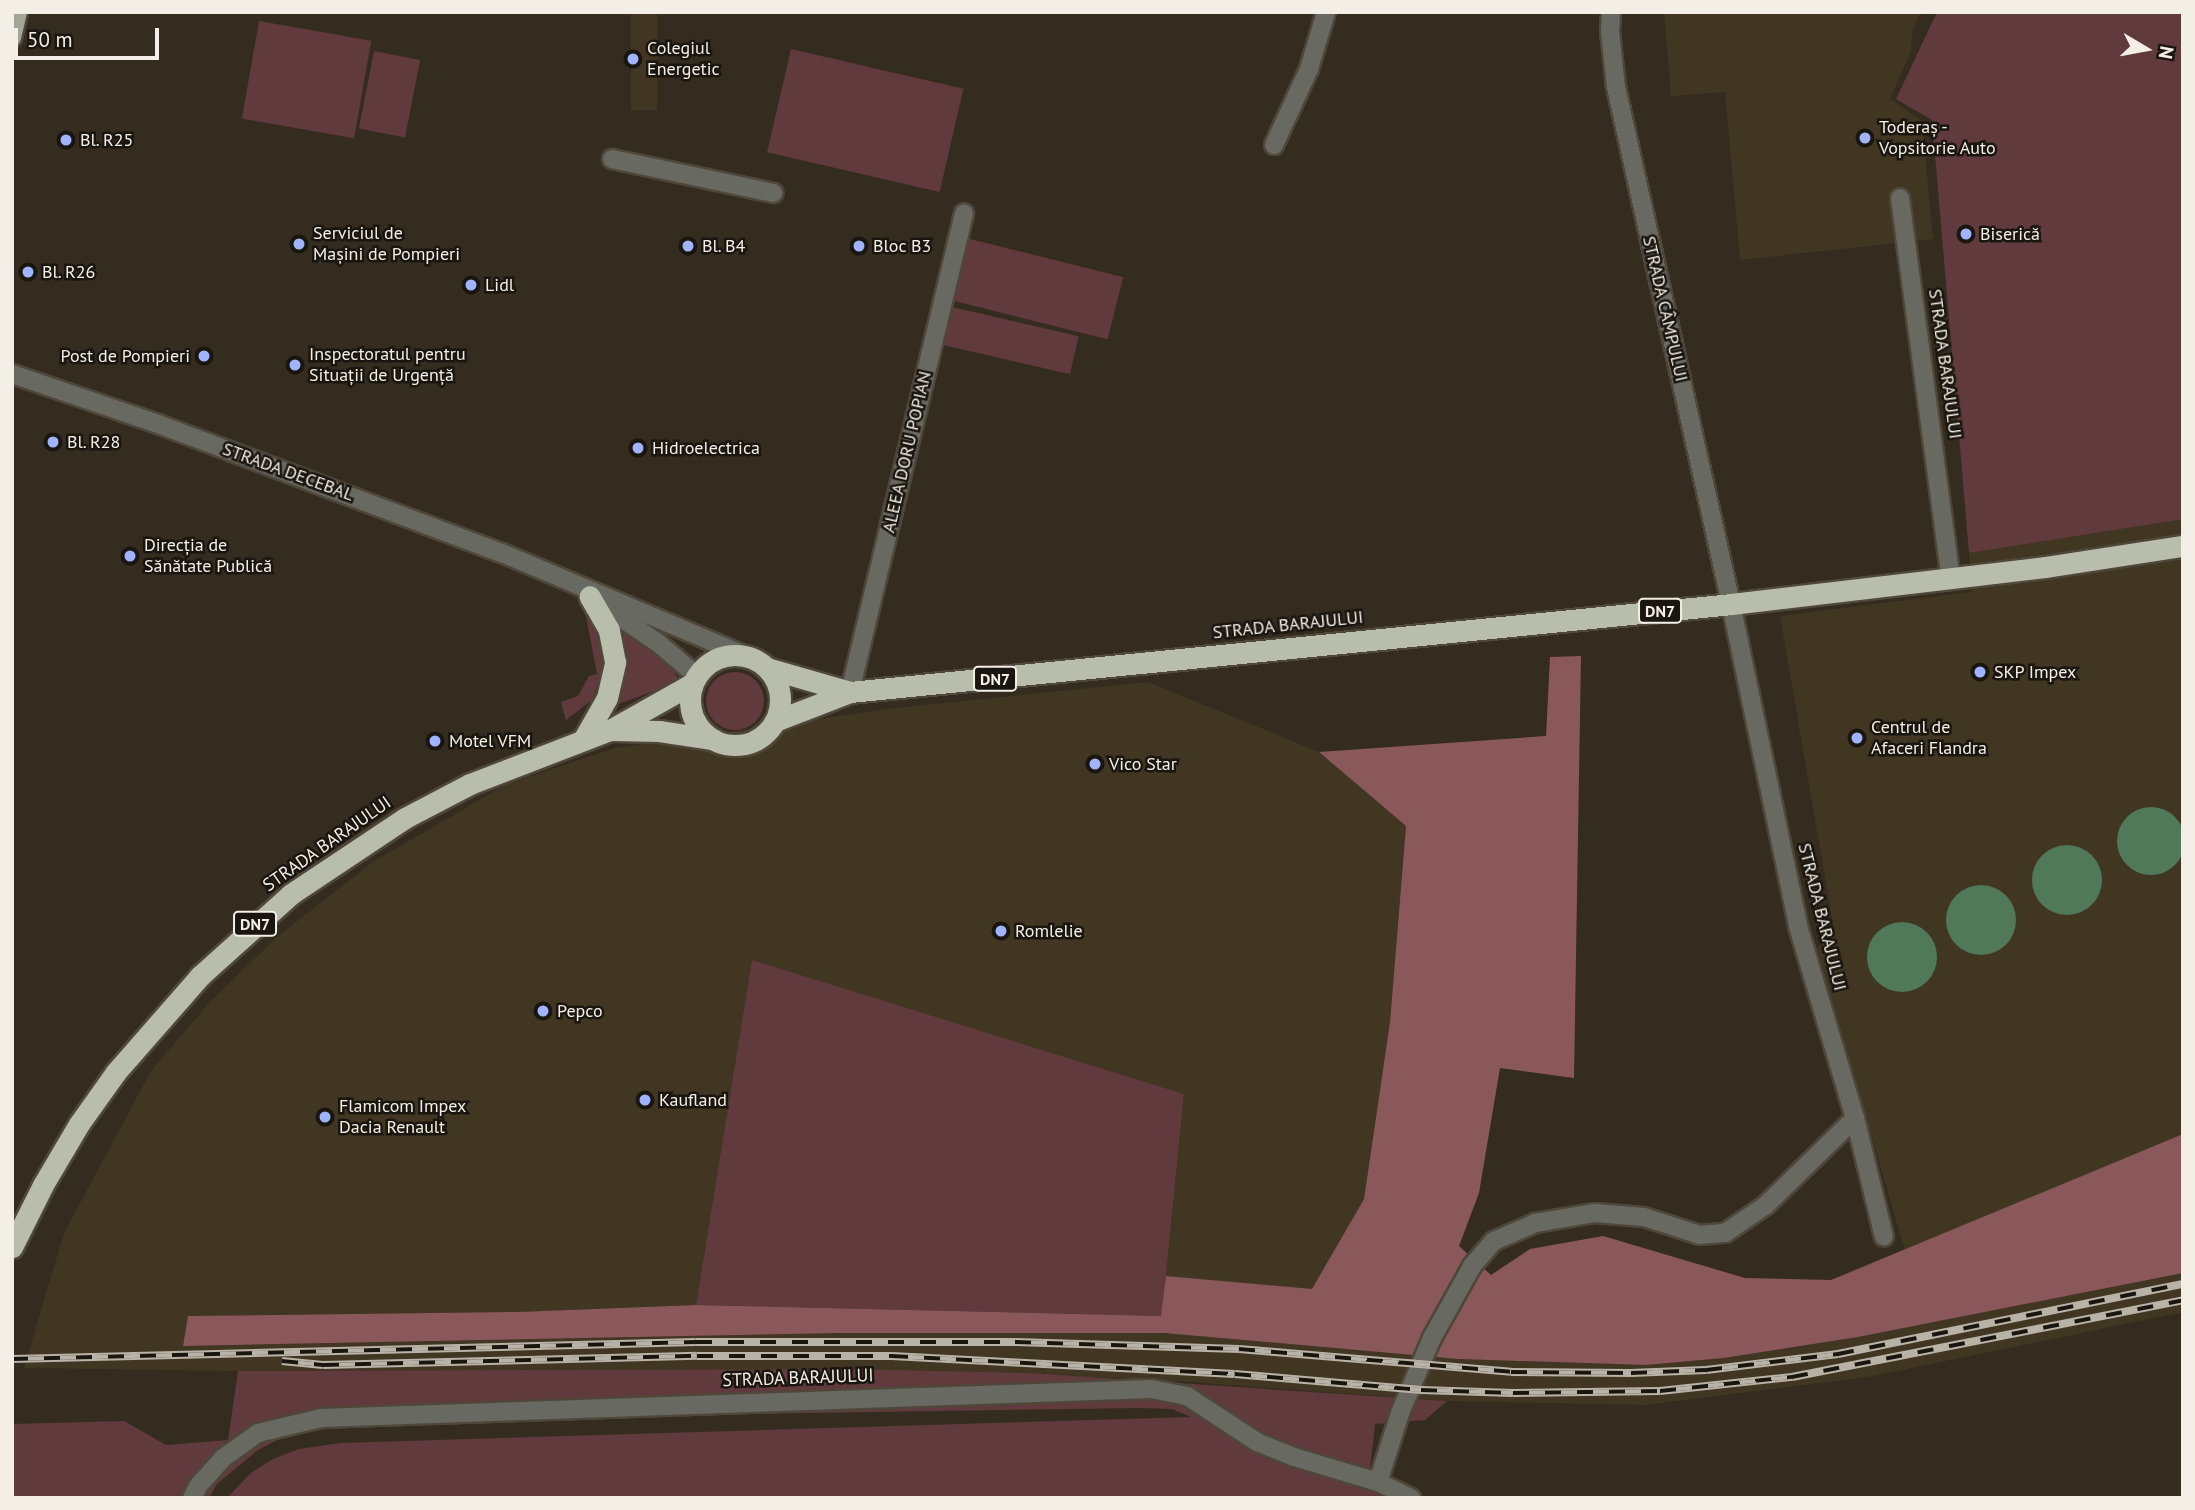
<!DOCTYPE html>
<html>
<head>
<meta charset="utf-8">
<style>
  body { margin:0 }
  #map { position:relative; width:2195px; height:1510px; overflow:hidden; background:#342c1e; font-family:"PT Sans",sans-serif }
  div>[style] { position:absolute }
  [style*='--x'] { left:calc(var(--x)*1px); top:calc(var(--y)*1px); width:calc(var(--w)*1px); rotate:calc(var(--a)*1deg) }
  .built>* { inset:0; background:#403622; transform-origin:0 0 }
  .green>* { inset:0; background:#603a3c; transform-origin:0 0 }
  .round { border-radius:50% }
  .forest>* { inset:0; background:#8a575a }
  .water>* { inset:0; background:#50795a }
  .roads { filter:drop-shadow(2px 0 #4f473a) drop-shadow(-2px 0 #4f473a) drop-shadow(0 2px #4f473a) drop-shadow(0 -2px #4f473a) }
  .minor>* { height:18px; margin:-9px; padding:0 9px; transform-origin:9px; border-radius:9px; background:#686a62 }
  .major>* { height:18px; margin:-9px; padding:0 9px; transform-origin:9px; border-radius:9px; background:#a2a696 }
  .highway>* { height:21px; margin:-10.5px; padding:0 10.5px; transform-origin:10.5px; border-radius:10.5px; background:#b9bdab }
  .highway>.ring { margin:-10.5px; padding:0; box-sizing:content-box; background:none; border:21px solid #b9bdab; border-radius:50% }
  .rail>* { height:8px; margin-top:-4px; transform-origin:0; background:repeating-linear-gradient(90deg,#19150f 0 16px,#b8b2a7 0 32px); box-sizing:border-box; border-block:2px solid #b8b2a7 }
  .dots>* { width:19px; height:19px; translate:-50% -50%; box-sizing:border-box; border:4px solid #19150f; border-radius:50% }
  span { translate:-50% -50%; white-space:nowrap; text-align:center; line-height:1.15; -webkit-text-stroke:5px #19150f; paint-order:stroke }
  .shield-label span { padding:2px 5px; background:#19150f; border:2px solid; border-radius:5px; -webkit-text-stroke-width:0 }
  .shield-label { font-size:16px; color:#f4efe6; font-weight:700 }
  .poi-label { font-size:18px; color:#f4efe6 }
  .left { translate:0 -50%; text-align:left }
  .right { translate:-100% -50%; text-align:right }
  .street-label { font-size:18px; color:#f4efe6 }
  .frame { position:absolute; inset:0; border:14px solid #f4efe6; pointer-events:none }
  .north { position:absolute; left:2111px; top:14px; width:70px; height:70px; -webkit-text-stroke:5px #19150f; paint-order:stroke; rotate:100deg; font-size:19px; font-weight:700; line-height:28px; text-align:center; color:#f4efe6 }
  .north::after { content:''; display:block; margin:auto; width:24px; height:32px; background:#f4efe6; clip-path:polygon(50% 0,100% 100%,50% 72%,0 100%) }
  .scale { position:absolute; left:14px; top:28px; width:145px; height:32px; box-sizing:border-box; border:4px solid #f4efe6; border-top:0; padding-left:9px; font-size:21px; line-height:24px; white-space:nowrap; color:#f4efe6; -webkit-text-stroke:5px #19150f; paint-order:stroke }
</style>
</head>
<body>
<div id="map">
  <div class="built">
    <i style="left:631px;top:12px;width:26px;height:98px"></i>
    <i style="clip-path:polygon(1664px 12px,1921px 12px,1912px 31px,1911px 51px,1890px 99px,1922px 121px,1933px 239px,1740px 260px,1725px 92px,1671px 96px)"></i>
    <i style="clip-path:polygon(2183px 516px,2183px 1134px,1905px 1251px,1817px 948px,1835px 935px,1780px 616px,1971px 592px,1969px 553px)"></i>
    <i style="clip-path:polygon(1148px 682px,1319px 752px,1406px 826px,1390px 1022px,1364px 1199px,1312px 1290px,1166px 1276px,1184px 1094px,752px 961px,696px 1305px,518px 1312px,188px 1316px,183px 1346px,840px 1333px,1164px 1333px,1458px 1359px,1646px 1365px,1724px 1358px,1858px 1337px,2183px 1273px,2183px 1312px,1868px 1377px,1646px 1405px,1448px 1401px,1161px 1380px,842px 1369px,238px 1371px,24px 1368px,64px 1233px,151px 1071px,208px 1004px,278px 936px,373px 862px,505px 785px,615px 748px,896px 708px)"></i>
  </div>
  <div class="green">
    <i style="clip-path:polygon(1937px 12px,2183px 12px,2183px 519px,1969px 553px,1932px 120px,1896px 99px)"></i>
    <i style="left:259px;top:21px;width:114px;height:99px;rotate:10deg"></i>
    <i style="left:791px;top:49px;width:177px;height:106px;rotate:13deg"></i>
    <i style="left:374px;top:51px;width:47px;height:79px;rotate:11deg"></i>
    <i style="left:966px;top:238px;width:162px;height:64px;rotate:14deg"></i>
    <i style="left:952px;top:307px;width:130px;height:39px;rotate:13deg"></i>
    <i style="clip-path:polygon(585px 611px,592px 616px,599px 631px,604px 667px,592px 700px,566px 720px,561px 702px,578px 696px,589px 676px,597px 674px)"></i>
    <i style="clip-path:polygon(619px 630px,671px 666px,678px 679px,673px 684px,616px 705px,622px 678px)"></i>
    <i class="round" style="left:706px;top:672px;width:58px;height:58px"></i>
    <i style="clip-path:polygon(752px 960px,1184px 1094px,1162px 1316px,696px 1305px)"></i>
    <i style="clip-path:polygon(842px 1369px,1028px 1373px,1447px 1401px,1425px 1420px,1375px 1424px,1368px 1487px,1390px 1498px,227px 1498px,251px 1473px,273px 1459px,299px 1449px,340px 1443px,1191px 1417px,1172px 1409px,1140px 1408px,739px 1414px,348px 1426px,287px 1435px,258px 1450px,217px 1484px,209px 1498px,12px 1498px,12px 1424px,124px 1421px,166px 1445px,228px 1440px,238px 1371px)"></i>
  </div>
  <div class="forest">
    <i style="clip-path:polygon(1581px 656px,1574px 1078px,1500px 1068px,1479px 1193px,1459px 1246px,1491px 1275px,1530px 1249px,1603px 1236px,1745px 1278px,1831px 1280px,2183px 1134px,2183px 1273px,1858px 1337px,1724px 1358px,1646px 1365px,1458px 1359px,1164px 1333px,840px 1333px,183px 1346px,188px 1316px,518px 1312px,696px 1305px,1161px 1316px,1166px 1276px,1312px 1289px,1364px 1199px,1390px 1022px,1406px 826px,1319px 752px,1546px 736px,1550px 657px)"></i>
  </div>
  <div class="water">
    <i class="round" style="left:2117px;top:807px;width:68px;height:68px"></i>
    <i class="round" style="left:2032px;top:845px;width:70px;height:70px"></i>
    <i class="round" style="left:1946px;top:885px;width:70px;height:70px"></i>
    <i class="round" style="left:1867px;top:922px;width:70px;height:70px"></i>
  </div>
  <div class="roads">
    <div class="minor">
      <i style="--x:1611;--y:12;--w:20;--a:93"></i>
      <i style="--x:1610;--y:32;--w:55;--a:83.8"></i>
      <i style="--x:1616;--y:87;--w:530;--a:77.46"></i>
      <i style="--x:1731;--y:604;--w:329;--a:78.2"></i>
      <i style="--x:1798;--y:926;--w:200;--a:73.5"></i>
      <i style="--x:1855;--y:1118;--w:122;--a:76.3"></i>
      <i style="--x:1274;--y:145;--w:84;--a:-65.3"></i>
      <i style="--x:1309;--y:69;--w:59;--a:-73.4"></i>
      <i style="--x:612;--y:159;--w:165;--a:11.9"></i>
      <i style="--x:1900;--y:198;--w:383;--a:82.4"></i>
      <i style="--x:12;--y:374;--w:154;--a:18.9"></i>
      <i style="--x:158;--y:424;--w:367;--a:20.6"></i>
      <i style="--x:502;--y:553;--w:270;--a:22.9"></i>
      <i style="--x:595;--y:600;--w:76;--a:34.3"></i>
      <i style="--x:658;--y:643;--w:51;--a:40.2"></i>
      <i style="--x:850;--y:692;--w:492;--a:-76.6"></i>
      <i style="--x:1378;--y:1482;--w:72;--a:-72.3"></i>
      <i style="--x:1400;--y:1413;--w:82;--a:-66.9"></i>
      <i style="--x:1432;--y:1338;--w:82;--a:-60.9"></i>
      <i style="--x:1472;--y:1266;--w:33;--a:-49"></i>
      <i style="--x:1494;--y:1241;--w:45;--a:-23.7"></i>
      <i style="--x:1535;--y:1223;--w:61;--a:-9.5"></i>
      <i style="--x:1595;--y:1213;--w:49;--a:4.7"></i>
      <i style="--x:1644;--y:1217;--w:59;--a:17.8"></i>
      <i style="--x:1700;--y:1235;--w:25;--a:-5"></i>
      <i style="--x:1725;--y:1233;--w:50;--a:-34.3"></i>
      <i style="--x:1766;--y:1205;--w:124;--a:-44.3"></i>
      <i style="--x:192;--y:1498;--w:13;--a:-63"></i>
      <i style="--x:198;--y:1486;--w:38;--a:-48"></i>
      <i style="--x:223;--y:1458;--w:43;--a:-35.5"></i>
      <i style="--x:258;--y:1433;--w:65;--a:-13.4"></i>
      <i style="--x:321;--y:1418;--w:831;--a:-2"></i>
      <i style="--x:1151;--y:1389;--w:37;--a:11"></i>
      <i style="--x:1187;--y:1396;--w:84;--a:33.3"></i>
      <i style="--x:1257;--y:1442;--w:40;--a:22"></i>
      <i style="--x:1294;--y:1457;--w:88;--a:16.6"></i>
      <i style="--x:1378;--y:1482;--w:37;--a:26"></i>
    </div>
    <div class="major">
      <i style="--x:12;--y:38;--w:27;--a:-77"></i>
    </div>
    <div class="highway">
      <i class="ring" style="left:690px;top:655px;width:69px;height:69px"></i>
      <i style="--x:767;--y:668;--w:86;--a:16.1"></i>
      <i style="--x:775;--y:721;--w:80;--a:-21.1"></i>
      <i style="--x:850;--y:692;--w:885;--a:-5.7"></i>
      <i style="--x:1731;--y:604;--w:316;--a:-6.7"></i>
      <i style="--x:2045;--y:567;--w:140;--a:-8.7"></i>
      <i style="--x:612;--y:730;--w:47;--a:1.2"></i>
      <i style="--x:659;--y:731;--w:54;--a:8.6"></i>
      <i style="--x:583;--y:740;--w:48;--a:-60.3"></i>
      <i style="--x:607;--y:698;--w:37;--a:-77"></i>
      <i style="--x:615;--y:662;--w:33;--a:-101"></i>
      <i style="--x:609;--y:630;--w:39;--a:-120"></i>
      <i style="--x:12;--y:1247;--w:69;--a:-63.4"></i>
      <i style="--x:43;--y:1185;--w:71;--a:-59.5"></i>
      <i style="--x:79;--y:1124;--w:64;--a:-54.6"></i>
      <i style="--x:116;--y:1072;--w:128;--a:-48.8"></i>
      <i style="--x:200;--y:976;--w:122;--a:-42"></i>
      <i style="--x:291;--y:894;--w:137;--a:-33.7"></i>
      <i style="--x:405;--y:818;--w:73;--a:-27.6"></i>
      <i style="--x:470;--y:784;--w:150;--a:-21.1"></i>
      <i style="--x:610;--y:730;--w:95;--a:-29.5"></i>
    </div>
  </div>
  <div class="rail">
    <i style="--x:12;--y:1359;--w:684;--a:-1.42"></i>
    <i style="--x:696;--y:1342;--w:319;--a:0"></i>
    <i style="--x:1015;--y:1342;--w:224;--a:1.8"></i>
    <i style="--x:1239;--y:1349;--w:273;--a:4.8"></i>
    <i style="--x:1511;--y:1372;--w:120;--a:0.5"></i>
    <i style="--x:1631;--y:1373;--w:75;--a:-2.3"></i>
    <i style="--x:1706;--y:1370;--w:133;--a:-6.9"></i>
    <i style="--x:1838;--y:1354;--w:352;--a:-11.5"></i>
    <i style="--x:282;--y:1361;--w:41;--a:5.6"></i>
    <i style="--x:323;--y:1365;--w:374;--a:-1.4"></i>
    <i style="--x:697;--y:1356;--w:195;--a:0"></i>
    <i style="--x:892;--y:1356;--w:343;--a:3"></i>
    <i style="--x:1235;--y:1374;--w:187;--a:4.9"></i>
    <i style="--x:1421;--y:1390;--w:92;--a:1.9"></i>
    <i style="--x:1513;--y:1393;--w:147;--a:-0.8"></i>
    <i style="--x:1660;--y:1391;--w:133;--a:-6.1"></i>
    <i style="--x:1792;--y:1377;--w:399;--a:-11.1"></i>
  </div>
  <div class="dots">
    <i style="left:633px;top:59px;background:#a1b3fd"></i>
    <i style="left:1865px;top:138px;background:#a1b3fd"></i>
    <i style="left:66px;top:140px;background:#a1b3fd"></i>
    <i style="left:1966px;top:234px;background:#a1b3fd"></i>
    <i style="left:299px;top:244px;background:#a1b3fd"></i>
    <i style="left:688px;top:246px;background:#a1b3fd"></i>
    <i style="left:859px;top:246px;background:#a1b3fd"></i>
    <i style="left:28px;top:272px;background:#a1b3fd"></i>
    <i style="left:471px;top:285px;background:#a1b3fd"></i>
    <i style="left:204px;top:356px;background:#a1b3fd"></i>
    <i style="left:295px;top:365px;background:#a1b3fd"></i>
    <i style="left:53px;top:442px;background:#a1b3fd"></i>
    <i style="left:638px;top:448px;background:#a1b3fd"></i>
    <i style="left:130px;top:556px;background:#a1b3fd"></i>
    <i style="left:1980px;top:672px;background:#a1b3fd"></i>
    <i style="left:1857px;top:738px;background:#a1b3fd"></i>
    <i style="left:435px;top:741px;background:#a1b3fd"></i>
    <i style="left:1095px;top:764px;background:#a1b3fd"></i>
    <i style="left:1001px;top:931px;background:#a1b3fd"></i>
    <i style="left:543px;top:1011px;background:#a1b3fd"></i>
    <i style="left:645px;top:1100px;background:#a1b3fd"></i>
    <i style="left:325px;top:1117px;background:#a1b3fd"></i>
  </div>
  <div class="shield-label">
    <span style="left:1660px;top:611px">DN7</span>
    <span style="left:995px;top:679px">DN7</span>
    <span style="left:255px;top:924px">DN7</span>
  </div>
  <div class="poi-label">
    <span class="left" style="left:647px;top:59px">Colegiul<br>Energetic</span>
    <span class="left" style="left:1879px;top:138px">Toderaș -<br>Vopsitorie Auto</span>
    <span class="left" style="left:80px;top:140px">Bl. R25</span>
    <span class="left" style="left:313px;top:244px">Serviciul de<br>Mașini de Pompieri</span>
    <span class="left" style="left:1980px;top:234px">Biserică</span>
    <span class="left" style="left:702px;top:246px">Bl. B4</span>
    <span class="left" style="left:873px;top:246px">Bloc B3</span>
    <span class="left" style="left:42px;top:272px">Bl. R26</span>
    <span class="left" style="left:485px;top:285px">Lidl</span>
    <span class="left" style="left:309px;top:365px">Inspectoratul pentru<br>Situații de Urgență</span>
    <span class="right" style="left:190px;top:356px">Post de Pompieri</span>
    <span class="left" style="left:67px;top:442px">Bl. R28</span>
    <span class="left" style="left:652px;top:448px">Hidroelectrica</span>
    <span class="left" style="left:144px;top:556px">Direcția de<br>Sănătate Publică</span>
    <span class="left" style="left:1994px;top:672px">SKP Impex</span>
    <span class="left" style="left:1871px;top:738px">Centrul de<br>Afaceri Flandra</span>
    <span class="left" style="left:449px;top:741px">Motel VFM</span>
    <span class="left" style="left:1109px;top:764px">Vico Star</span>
    <span class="left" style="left:1015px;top:931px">Romlelie</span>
    <span class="left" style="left:557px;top:1011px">Pepco</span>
    <span class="left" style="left:659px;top:1100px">Kaufland</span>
    <span class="left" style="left:339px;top:1117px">Flamicom Impex<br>Dacia Renault</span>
  </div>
  <div class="street-label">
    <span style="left:1665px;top:309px;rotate:77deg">STRADA CÂMPULUI</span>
    <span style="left:1945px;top:364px;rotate:82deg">STRADA BARAJULUI</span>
    <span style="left:907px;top:452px;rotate:-77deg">ALEEA DORU POPIAN</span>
    <span style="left:288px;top:472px;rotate:20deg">STRADA DECEBAL</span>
    <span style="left:1288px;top:625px;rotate:-6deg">STRADA BARAJULUI</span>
    <span style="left:327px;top:844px;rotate:-35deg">STRADA BARAJULUI</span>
    <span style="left:1822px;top:917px;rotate:76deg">STRADA BARAJULUI</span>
    <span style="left:798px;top:1378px;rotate:-2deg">STRADA BARAJULUI</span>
  </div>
  <div class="frame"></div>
  <div class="north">N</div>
  <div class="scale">50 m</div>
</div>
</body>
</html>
